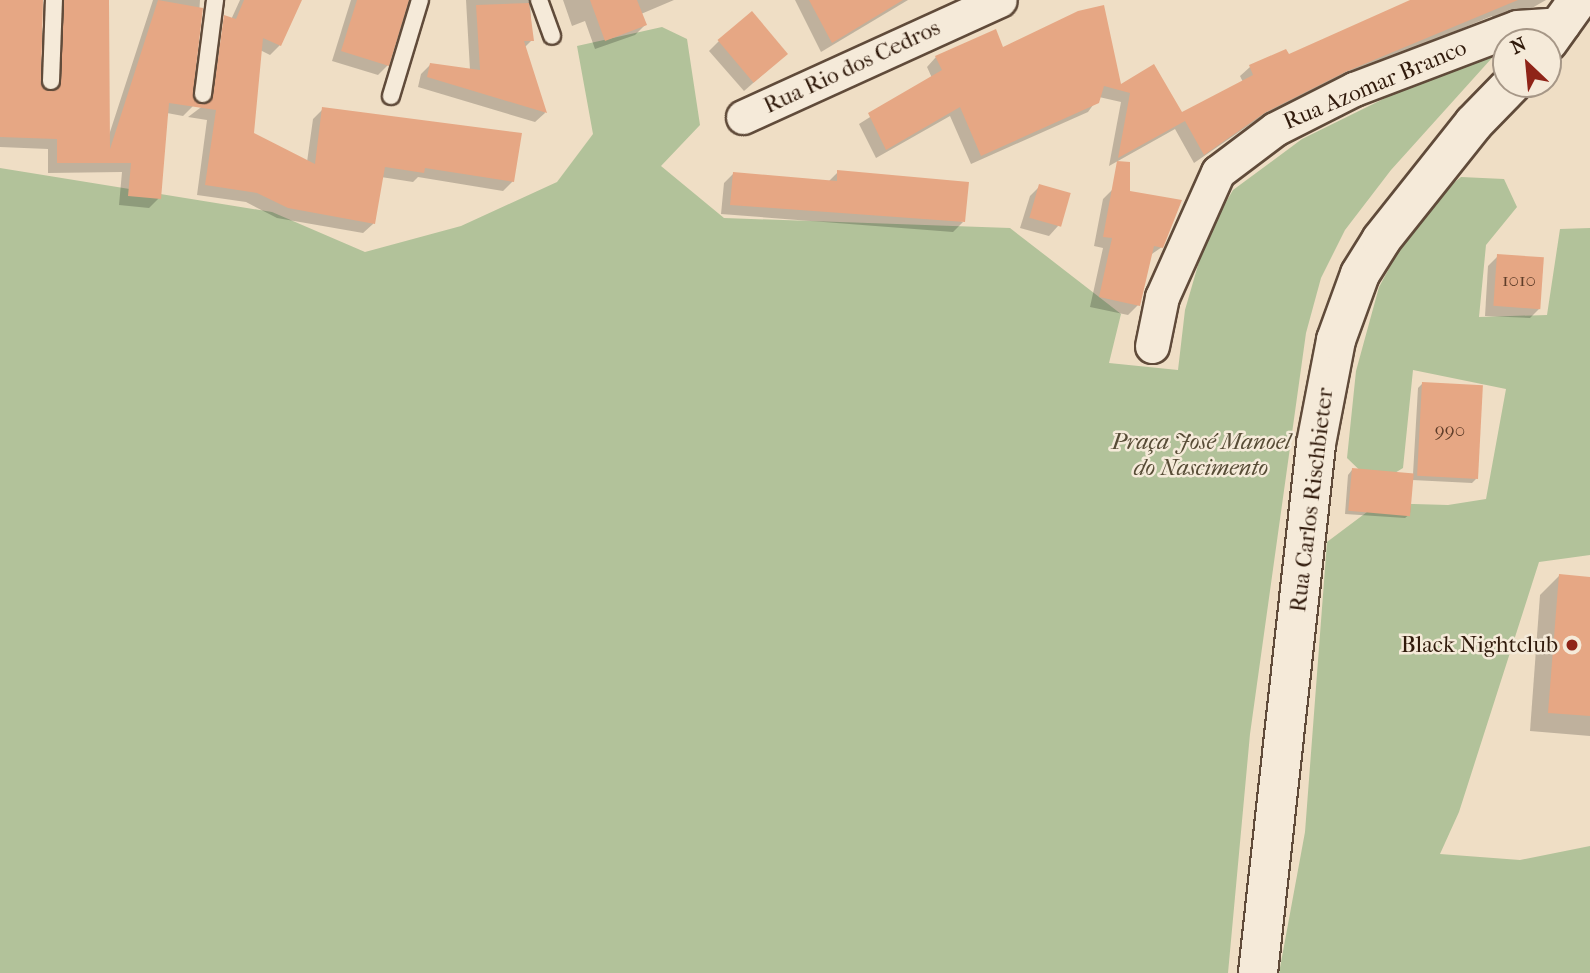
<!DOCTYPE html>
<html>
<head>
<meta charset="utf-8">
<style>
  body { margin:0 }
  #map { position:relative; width:1590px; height:973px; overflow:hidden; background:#efdec5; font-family:"IM FELL French Canon",serif }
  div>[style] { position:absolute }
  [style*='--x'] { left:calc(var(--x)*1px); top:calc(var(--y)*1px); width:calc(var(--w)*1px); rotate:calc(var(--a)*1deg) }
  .green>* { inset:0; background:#b2c29a }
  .shadow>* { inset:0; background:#0003 }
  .building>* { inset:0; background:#e6a784; transform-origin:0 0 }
  .roads { filter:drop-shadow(2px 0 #604b3a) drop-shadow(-2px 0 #604b3a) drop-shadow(0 2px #604b3a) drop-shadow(0 -2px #604b3a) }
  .service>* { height:16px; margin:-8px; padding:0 8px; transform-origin:8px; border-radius:8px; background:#f5ead9 }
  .minor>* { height:33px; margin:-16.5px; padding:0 16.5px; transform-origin:16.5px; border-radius:16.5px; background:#f5ead9 }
  .tertiary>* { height:38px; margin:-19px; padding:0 19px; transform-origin:19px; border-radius:19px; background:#f5ead9 }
  .dots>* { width:19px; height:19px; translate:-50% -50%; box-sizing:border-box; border:4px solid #f5ead9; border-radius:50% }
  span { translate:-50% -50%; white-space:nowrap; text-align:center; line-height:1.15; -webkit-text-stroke:5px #f5ead9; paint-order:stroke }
  .number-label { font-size:19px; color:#5e3d29 }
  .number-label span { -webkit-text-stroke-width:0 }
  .street-label { font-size:23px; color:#301a0b }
  .park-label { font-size:23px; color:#574c36; font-style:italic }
  .poi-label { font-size:23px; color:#301a0b }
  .right { translate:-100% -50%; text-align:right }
  .north { position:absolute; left:1492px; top:28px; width:70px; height:70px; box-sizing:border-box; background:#f5ead9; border:2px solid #a69787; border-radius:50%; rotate:334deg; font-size:19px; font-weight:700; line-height:28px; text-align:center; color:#301a0b }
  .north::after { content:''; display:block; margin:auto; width:24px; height:32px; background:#8f2418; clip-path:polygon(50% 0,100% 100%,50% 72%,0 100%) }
</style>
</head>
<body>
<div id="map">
  <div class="green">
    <i style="clip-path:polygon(662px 27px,687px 39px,700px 125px,661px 166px,724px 218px,1010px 228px,1121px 314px,1109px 363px,1178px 370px,1185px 310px,1207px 234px,1233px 190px,1302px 139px,1432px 75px,1500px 49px,1391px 170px,1345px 230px,1321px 278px,1306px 333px,1250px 734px,1228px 973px,0 973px,0 168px,272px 212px,365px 252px,461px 226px,557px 182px,593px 134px,577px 46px)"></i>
    <i style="clip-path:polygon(1461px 177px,1504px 179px,1517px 207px,1486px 245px,1479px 317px,1547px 315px,1560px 229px,1590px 228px,1590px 555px,1539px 562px,1459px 812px,1440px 854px,1520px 860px,1590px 846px,1590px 973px,1279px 973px,1305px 832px,1327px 542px,1379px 503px,1448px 505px,1486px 499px,1506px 389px,1413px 370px,1403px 468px,1375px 485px,1347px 458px,1356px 371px,1379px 287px,1421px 209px)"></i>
  </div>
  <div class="shadow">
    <i style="clip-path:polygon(0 0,33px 0,40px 86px,50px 93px,57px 91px,58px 0,107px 0,109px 135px,153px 0,200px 0,193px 106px,183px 116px,167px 113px,159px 198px,149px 208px,119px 205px,122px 172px,48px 173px,48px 149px,0 147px)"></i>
    <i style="clip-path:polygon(240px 0,300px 0,280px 45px,270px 55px,260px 50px,252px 134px,307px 162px,313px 119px,323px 109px,513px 181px,503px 191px,418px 177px,413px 182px,381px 177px,373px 224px,363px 233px,277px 218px,246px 202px,197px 195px,207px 120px,188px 117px,204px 105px,209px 68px)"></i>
    <i style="clip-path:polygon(351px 0,410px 0,388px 65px,378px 75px,332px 61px)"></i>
    <i style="clip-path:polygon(466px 0,530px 0,532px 40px,524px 48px,545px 113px,535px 122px,418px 87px,421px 74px,431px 64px,470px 70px)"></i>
    <i style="clip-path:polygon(563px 0,674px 0,641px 14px,645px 25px,635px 35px,595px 49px,585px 21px,572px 26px)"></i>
    <i style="clip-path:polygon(795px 0,908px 0,821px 52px)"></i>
    <i style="clip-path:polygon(1414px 0,1546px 0,1518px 16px,1493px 20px,1492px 16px,1334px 81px,1255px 121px,1194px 163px,1175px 129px,1109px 166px,1121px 102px,1099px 97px,1088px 112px,971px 164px,950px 116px,876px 158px,859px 124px,932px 78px,927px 67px,936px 57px,1003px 49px,1119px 86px,1181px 115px,1243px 82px,1240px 76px,1250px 67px,1288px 56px)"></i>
    <i style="clip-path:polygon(719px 41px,776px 63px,744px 91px,709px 51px)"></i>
    <i style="clip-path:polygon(838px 172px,963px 222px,953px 232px,721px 214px,724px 183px,734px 173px,828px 182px)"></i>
    <i style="clip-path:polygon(1040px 186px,1058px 226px,1049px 236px,1020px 228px,1030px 196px)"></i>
    <i style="clip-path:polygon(1113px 189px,1162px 247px,1149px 256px,1138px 305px,1128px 315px,1090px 307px,1103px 248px,1094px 246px,1103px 199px)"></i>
    <i style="clip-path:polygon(1498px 256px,1540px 308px,1530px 318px,1485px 316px,1488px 266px)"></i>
    <i style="clip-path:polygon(1422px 384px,1476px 479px,1472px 483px,1412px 480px,1410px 514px,1405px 518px,1345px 514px,1348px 475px,1352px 470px,1413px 474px,1418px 388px)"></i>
    <i style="clip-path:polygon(1559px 576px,1590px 579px,1590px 736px,1530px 731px,1540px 595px)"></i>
  </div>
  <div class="building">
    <i style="clip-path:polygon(0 0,43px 0,41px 81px,51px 91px,61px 81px,64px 0,109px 0,110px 149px,158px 0,203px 8px,193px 93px,202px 104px,213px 95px,224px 15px,236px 19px,244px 0,302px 0,281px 46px,263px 38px,254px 133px,315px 164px,322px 107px,522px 133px,514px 182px,425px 168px,424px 173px,385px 167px,375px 224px,288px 208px,257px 193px,205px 185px,216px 110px,169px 103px,161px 199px,128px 196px,131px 163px,57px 163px,57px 139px,0 137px)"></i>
    <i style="clip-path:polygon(357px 0,409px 0,389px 66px,341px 51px)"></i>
    <i style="clip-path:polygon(590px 0,637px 0,647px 25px,605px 41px)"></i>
    <i style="clip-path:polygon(809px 0,903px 0,832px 43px)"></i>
    <i style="clip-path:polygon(1410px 0,1518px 0,1345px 72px,1266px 112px,1204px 155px,1185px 121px,1118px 158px,1130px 93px,1104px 86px,1099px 103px,981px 156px,960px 107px,886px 150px,868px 113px,942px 70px,935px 56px,996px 29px,1003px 47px,1078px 11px,1104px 5px,1121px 84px,1154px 64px,1182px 112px,1253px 75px,1249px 65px,1286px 49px,1289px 54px)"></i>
    <i style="clip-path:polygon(529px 3px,534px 41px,524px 41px,547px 113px,427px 77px,430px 63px,480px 70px,476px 5px)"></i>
    <i style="left:752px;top:11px;width:56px;height:45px;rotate:50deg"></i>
    <i style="clip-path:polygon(1117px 161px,1130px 162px,1130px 191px,1182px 200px,1163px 248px,1154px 246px,1140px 306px,1099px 297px,1112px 238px,1103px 237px)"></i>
    <i style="clip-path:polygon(837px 170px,969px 182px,965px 222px,730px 205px,733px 172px,837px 181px)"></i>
    <i style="left:1039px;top:184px;width:33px;height:35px;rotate:16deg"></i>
    <i style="left:1497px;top:254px;width:47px;height:52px;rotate:4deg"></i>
    <i style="left:1422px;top:382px;width:61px;height:94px;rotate:3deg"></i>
    <i style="left:1352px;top:468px;width:62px;height:43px;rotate:5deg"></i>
    <i style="clip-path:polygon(1559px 574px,1590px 577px,1590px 716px,1548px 713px)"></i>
  </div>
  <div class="roads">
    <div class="service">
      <i style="--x:539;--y:0;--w:38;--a:70"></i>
      <i style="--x:51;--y:81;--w:81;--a:-87.9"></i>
      <i style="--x:203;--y:94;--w:95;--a:-82.7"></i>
      <i style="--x:391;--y:96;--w:100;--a:-73.2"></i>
    </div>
    <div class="minor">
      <i style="--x:743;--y:117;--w:282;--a:-24.5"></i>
      <i style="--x:1152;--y:346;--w:50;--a:-78.5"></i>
      <i style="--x:1162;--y:297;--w:137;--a:-65.9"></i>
      <i style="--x:1218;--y:172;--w:71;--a:-37"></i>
      <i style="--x:1275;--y:129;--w:89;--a:-26.9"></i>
      <i style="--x:1354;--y:89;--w:174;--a:-20.8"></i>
      <i style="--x:1517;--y:27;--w:46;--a:-3.7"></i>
    </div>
    <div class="tertiary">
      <i style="--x:1548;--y:42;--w:52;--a:-54.5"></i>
      <i style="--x:1258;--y:973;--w:532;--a:-83.74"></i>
      <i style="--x:1316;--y:444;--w:106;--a:-79.1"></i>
      <i style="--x:1336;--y:340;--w:70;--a:-70"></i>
      <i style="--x:1360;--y:274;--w:40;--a:-58"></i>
      <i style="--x:1381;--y:240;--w:149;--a:-51.5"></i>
      <i style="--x:1474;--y:123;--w:54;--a:-45.7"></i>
    </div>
  </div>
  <div class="dots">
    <i style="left:1572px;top:645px;background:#8f2418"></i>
  </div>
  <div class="number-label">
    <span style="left:1519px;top:281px">1010</span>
    <span style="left:1450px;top:431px">990</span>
  </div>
  <div class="street-label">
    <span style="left:852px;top:67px;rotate:-25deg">Rua Rio dos Cedros</span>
    <span style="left:1375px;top:85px;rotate:-23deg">Rua Azomar Branco</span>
    <span style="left:1312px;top:500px;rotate:-83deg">Rua Carlos Rischbieter</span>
  </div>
  <div class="park-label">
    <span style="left:1201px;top:455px">Praça José Manoel<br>do Nascimento</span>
  </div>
  <div class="poi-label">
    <span class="right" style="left:1558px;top:645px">Black Nightclub</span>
  </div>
  <div class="north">N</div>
</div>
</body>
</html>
